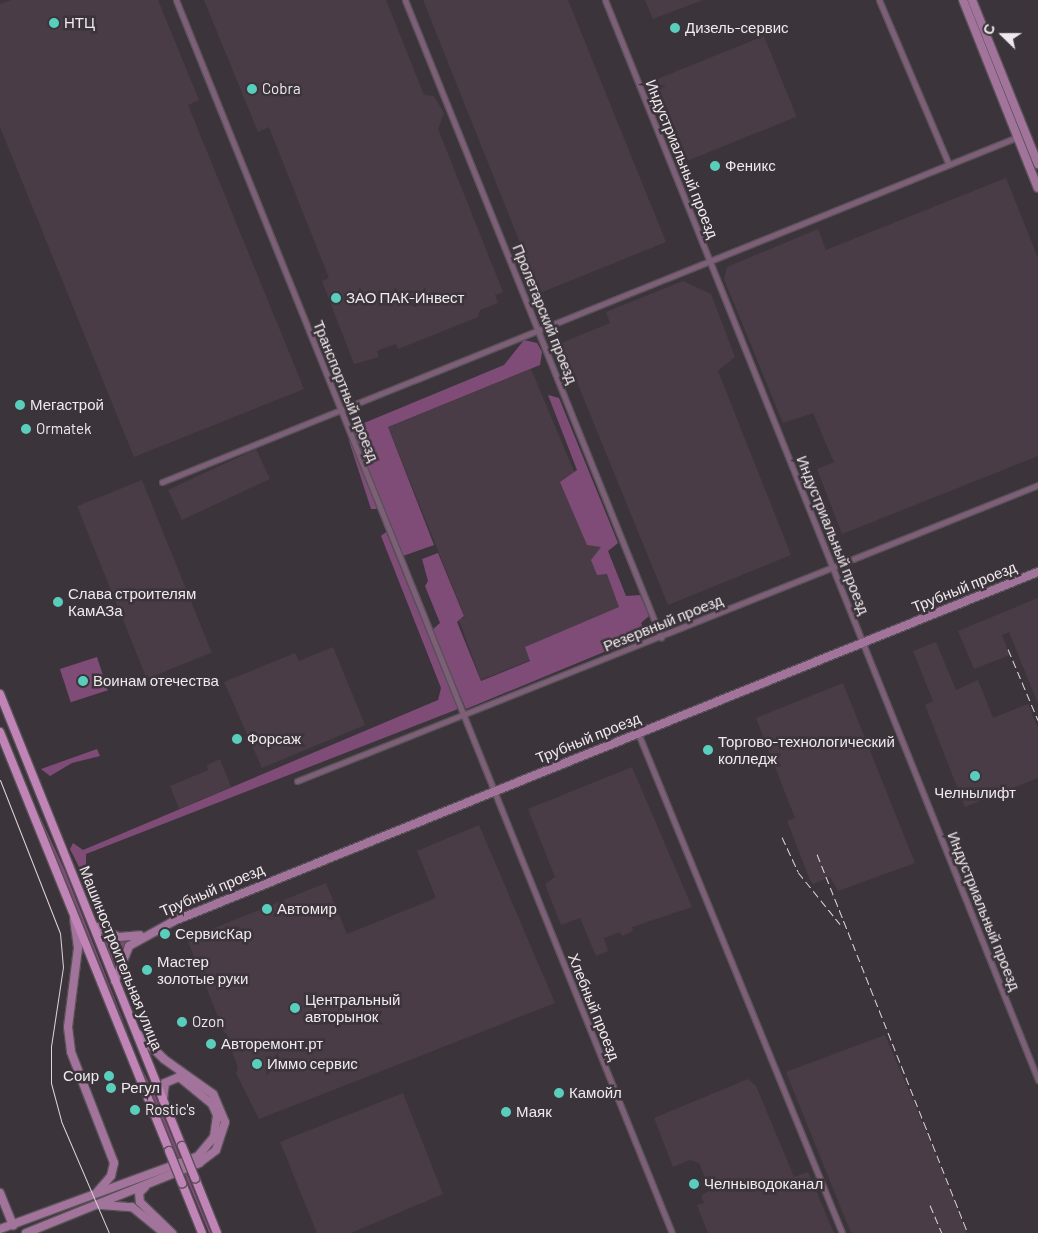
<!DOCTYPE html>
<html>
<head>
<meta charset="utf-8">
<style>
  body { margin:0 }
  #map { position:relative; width:1038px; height:1233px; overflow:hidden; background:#3c343b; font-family:Barlow,sans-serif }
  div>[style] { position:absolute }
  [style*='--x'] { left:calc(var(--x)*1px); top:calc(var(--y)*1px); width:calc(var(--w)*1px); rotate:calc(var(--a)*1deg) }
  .built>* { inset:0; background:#493c46; transform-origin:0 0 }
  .green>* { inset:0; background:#7e4c77; transform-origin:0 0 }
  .roads { filter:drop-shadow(1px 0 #595158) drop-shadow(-1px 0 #595158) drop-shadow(0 1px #595158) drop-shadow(0 -1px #595158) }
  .street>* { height:5px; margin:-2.5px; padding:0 2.5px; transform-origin:2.5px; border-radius:2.5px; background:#7d5f77 }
  .secondary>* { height:8px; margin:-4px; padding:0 4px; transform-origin:4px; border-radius:4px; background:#a3749b }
  .primary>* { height:8px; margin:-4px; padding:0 4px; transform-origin:4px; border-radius:4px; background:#c084b6 }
  .tram>* { height:1px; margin:-0.5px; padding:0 0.5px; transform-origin:0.5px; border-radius:0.5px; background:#dcd6da }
  .rail>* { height:1px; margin-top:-0.5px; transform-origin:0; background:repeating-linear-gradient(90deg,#dcd6da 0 8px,transparent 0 12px) }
  .bridges { filter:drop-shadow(1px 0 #595158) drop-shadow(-1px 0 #595158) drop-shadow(0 1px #595158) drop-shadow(0 -1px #595158) }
  .primary-bridge>* { height:8px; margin:-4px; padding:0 4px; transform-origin:4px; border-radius:4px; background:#c084b6 }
  .dots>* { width:14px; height:14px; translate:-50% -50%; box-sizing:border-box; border:2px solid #3c343b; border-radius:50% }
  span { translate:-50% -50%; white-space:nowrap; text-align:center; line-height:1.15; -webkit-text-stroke:5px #3c343b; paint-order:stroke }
  .poi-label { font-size:15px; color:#f0eaee }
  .left { translate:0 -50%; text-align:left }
  .right { translate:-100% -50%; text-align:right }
  .street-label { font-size:15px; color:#f0eaee }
  .north { position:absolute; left:978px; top:10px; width:50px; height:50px; -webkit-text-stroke:4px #3c343b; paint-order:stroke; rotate:292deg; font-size:14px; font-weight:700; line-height:20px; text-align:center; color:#f0eaee }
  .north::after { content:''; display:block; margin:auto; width:18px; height:22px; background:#f0eaee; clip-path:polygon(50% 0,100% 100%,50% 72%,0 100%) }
</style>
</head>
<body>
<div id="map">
  <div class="built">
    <i style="clip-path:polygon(11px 0,158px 0,199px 100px,188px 105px,304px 389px,134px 457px,0 127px,0 4px)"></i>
    <i style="clip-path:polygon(204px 0,386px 0,424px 95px,434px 96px,444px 113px,438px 129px,503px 292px,495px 295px,498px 303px,480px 310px,478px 317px,398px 349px,396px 344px,377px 351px,379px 357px,354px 364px,322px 281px,329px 278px,269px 127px,258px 132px)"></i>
    <i style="clip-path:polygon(423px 0,568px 0,666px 242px,540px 293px)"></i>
    <i style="clip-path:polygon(645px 0,703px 0,653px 19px)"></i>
    <i style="left:764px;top:36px;width:87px;height:117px;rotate:68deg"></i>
    <i style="clip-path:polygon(1006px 178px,1038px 258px,1038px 456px,842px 534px,817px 469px,834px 462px,827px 446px,813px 413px,783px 423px,724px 279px,727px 267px,818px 229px,826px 250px)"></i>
    <i style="clip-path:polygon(683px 281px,711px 294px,735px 357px,718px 371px,791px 555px,668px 605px,561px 343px,610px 323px,606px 312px)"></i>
    <i style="clip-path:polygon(531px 369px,635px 617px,481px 680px,459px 620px,465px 617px,388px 427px)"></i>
    <i style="left:256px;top:449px;width:33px;height:97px;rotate:65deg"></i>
    <i style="left:142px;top:480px;width:186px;height:70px;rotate:68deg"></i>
    <i style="clip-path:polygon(1038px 598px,1038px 704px,1009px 632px,1002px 635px,1010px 655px,974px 669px,958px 631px)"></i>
    <i style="clip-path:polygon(936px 642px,956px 690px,978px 680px,993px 718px,1028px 704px,1038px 728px,1038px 778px,965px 807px,925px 705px,933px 701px,913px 651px)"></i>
    <i style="clip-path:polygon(333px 647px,365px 725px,262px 768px,224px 682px,295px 653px,299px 661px)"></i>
    <i style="clip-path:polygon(843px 683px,915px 863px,838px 891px,830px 877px,813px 884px,810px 880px,787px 821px,795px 818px,756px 718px)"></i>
    <i style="clip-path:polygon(220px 759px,231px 787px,179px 809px,170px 786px,208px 770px,207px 765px)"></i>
    <i style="clip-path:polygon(632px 767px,692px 907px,632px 927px,633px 931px,622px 936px,620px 932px,604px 938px,608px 951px,596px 956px,580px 918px,561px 925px,545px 884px,555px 877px,528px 809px)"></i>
    <i style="clip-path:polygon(479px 825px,555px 1003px,259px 1119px,236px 1073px,238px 1067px,187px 939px,326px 883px,347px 934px,436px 898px,417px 851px)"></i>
    <i style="clip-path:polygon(885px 1035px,928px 1136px,967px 1233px,851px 1233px,786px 1072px)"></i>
    <i style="clip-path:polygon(748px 1079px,756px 1086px,794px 1177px,808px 1172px,834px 1233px,708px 1233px,697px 1205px,704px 1203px,701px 1196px,710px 1190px,699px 1163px,690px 1160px,673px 1167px,654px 1118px)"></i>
    <i style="clip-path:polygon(403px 1093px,443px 1194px,351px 1233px,317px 1233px,280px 1142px)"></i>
  </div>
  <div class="green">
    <i style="clip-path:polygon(524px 340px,537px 343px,542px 352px,540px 365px,388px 427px,434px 545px,403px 556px,352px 428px,504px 365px)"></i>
    <i style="clip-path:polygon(548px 395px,559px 398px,618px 543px,608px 551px,626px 596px,640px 595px,649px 616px,641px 623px,645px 635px,466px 709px,432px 630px,440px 623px,425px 586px,428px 581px,422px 559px,438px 553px,464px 616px,457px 622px,481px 681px,530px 661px,525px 647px,619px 607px,607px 574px,597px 575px,591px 560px,601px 547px,587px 545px,560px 482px,577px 470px)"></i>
    <i style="clip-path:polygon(349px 441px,352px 442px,377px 509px,371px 509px)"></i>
    <i style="clip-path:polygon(386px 532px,458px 709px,86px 854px,86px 869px,80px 869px,70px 849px,73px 843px,83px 850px,438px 700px,441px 688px,381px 536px)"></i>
    <i style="left:97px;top:657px;width:35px;height:39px;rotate:72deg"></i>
    <i style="clip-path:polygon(97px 749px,100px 756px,72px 763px,50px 776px,41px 769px)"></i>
    <i style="clip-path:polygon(37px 810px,65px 871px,134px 1048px,55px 855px)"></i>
    <i style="clip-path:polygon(100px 931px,116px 940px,130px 941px,116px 970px)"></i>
    <i style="clip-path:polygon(137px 1059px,155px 1095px,211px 1233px,209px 1233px)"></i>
  </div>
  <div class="roads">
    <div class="street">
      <i style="--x:176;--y:0;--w:1329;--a:68.09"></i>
      <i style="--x:405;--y:0;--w:687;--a:68.11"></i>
      <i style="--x:605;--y:0;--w:1164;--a:68.15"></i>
      <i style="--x:879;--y:0;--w:179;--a:67"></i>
      <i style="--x:162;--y:482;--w:922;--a:-21.97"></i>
      <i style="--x:638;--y:733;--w:540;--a:67.8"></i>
      <i style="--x:297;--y:781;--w:798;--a:-21.77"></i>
    </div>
    <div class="secondary">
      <i style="--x:963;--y:0;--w:202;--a:68.3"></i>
      <i style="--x:972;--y:0;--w:177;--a:68.1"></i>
      <i style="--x:74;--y:919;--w:29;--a:82"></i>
      <i style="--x:78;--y:948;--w:80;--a:97.2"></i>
      <i style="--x:68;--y:1027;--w:25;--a:83"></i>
      <i style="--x:71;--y:1052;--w:119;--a:68.8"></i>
      <i style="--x:114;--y:1163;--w:13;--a:103"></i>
      <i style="--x:111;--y:1176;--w:20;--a:131"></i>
      <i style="--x:94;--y:926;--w:27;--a:24"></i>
      <i style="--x:119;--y:937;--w:21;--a:-5"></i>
      <i style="--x:115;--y:981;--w:38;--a:-68"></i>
      <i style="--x:129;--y:946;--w:51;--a:-29.1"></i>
      <i style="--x:174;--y:921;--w:932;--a:-22"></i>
      <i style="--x:145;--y:1187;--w:8;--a:135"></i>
      <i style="--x:139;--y:1193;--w:9;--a:84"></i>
      <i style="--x:140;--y:1202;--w:45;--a:44.1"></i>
      <i style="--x:0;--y:1193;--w:35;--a:68"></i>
      <i style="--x:101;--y:1205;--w:31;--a:4"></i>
      <i style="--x:132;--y:1207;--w:41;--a:39.1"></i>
      <i style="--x:0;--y:1229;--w:211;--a:-20.2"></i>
      <i style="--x:198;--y:1156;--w:25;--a:-50"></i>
      <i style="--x:214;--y:1137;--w:22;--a:-82"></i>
      <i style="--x:217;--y:1115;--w:12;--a:-114"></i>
      <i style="--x:212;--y:1104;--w:43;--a:-140.7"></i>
      <i style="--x:179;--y:1077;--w:15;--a:157"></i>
      <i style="--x:165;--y:1083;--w:17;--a:97"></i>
      <i style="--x:26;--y:1233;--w:187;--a:-22"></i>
      <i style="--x:199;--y:1163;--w:21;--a:-37"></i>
      <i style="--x:216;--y:1150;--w:29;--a:-72"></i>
      <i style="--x:225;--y:1122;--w:30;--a:-113"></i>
      <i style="--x:213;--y:1094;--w:60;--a:-144.5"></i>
      <i style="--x:164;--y:1059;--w:36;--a:-136"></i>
    </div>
    <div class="primary">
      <i style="--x:0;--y:694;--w:487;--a:68.1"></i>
      <i style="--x:0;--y:732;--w:452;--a:68"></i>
      <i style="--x:195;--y:1178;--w:59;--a:68.2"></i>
      <i style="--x:182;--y:1183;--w:54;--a:68.2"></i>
    </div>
  </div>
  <div class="tram">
    <i style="--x:0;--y:780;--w:164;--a:68.6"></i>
    <i style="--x:60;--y:933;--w:34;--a:85"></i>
    <i style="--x:63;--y:967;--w:80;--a:98.6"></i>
    <i style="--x:51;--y:1046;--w:37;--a:90"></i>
    <i style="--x:51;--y:1083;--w:39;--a:75"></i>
    <i style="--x:61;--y:1121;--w:122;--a:66.8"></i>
  </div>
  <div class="rail">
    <i style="--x:1008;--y:649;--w:77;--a:67.1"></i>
    <i style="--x:782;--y:837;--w:38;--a:65"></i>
    <i style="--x:798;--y:872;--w:67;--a:51.1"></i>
    <i style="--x:817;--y:854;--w:408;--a:68.3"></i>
    <i style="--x:930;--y:1205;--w:30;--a:67"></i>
  </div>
  <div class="bridges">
    <div class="primary-bridge">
      <i style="--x:182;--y:1146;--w:35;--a:68"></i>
      <i style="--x:169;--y:1151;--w:35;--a:68"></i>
    </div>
  </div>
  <div class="dots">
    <i style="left:54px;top:23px;background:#5acebd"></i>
    <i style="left:675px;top:28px;background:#5acebd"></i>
    <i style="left:252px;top:89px;background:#5acebd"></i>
    <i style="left:715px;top:166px;background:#5acebd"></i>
    <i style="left:336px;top:298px;background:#5acebd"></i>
    <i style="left:20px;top:405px;background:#5acebd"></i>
    <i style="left:26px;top:429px;background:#5acebd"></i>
    <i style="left:58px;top:602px;background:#5acebd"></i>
    <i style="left:83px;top:681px;background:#5acebd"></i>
    <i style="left:237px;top:739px;background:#5acebd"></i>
    <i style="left:708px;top:750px;background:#5acebd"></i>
    <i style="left:975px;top:776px;background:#5acebd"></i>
    <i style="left:267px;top:909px;background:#5acebd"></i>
    <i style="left:165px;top:934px;background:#5acebd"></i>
    <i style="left:147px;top:970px;background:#5acebd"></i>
    <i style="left:295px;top:1008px;background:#5acebd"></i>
    <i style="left:182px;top:1022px;background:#5acebd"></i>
    <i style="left:211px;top:1044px;background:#5acebd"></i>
    <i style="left:257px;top:1064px;background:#5acebd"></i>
    <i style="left:109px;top:1076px;background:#5acebd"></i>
    <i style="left:111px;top:1088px;background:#5acebd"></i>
    <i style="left:559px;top:1093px;background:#5acebd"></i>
    <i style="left:135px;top:1110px;background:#5acebd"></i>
    <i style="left:506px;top:1112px;background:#5acebd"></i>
    <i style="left:694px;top:1184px;background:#5acebd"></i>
  </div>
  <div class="poi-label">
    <span class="left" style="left:64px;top:23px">НТЦ</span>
    <span class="left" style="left:685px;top:28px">Дизель-сервис</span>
    <span class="left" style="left:262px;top:89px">Cobra</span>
    <span class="left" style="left:725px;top:166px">Феникс</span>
    <span class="left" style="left:346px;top:298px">ЗАО ПАК-Инвест</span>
    <span class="left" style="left:30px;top:405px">Мегастрой</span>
    <span class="left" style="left:36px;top:429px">Ormatek</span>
    <span class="left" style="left:68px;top:602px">Слава строителям<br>КамАЗа</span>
    <span class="left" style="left:93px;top:681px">Воинам отечества</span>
    <span class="left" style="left:247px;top:739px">Форсаж</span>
    <span class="left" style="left:718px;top:750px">Торгово-технологический<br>колледж</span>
    <span style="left:975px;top:793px">Челнылифт</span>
    <span class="left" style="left:277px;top:909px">Автомир</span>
    <span class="left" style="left:175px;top:934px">СервисКар</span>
    <span class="left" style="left:157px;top:970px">Мастер<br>золотые руки</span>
    <span class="left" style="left:305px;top:1008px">Центральный<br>авторынок</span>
    <span class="left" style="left:192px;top:1022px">Ozon</span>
    <span class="left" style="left:221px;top:1044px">Авторемонт.рт</span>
    <span class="left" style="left:267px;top:1064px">Иммо сервис</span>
    <span class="right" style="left:99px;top:1076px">Соир</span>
    <span class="left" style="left:121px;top:1088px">Регул</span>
    <span class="left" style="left:569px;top:1093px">Камойл</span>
    <span class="left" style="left:145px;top:1110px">Rostic's</span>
    <span class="left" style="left:516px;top:1112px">Маяк</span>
    <span class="left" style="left:704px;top:1184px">Челныводоканал</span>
  </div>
  <div class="street-label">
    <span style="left:682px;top:159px;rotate:68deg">Индустриальный проезд</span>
    <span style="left:545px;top:314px;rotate:68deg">Пролетарский проезд</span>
    <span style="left:346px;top:391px;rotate:68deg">Транспортный проезд</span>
    <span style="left:833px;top:535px;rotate:68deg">Индустриальный проезд</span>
    <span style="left:964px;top:587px;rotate:-22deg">Трубный проезд</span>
    <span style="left:663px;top:623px;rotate:-22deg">Резервный проезд</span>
    <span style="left:588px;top:738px;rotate:-22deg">Трубный проезд</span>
    <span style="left:212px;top:890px;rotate:-23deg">Трубный проезд</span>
    <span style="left:984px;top:911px;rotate:68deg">Индустриальный проезд</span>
    <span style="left:121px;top:958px;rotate:68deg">Машиностроительная улица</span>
    <span style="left:594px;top:1007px;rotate:68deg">Хлебный проезд</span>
  </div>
  <div class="north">С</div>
</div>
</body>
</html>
